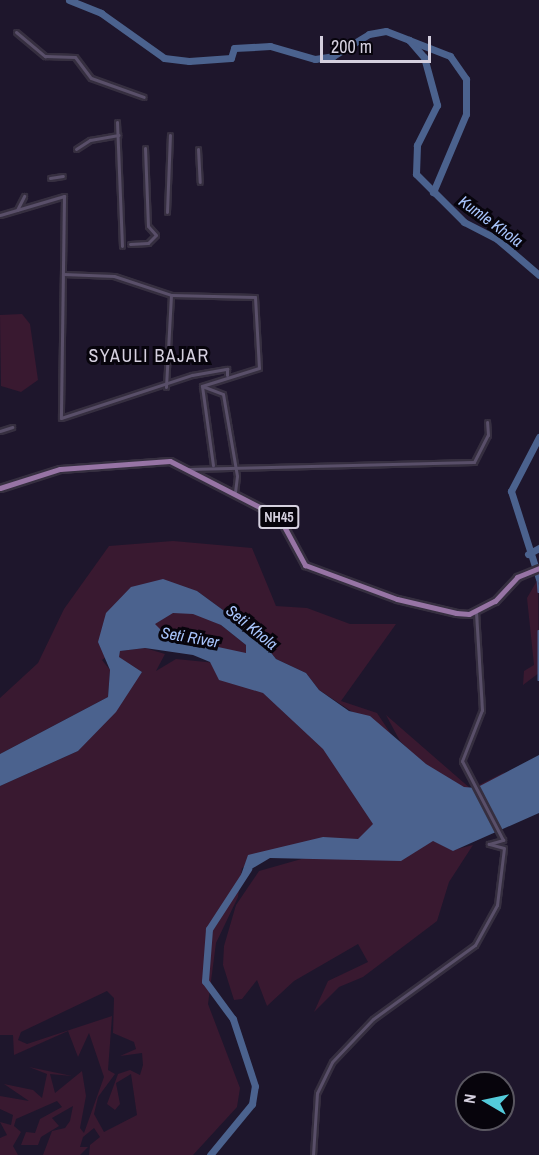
<!DOCTYPE html>
<html>
<head>
<meta charset="utf-8">
<style>
  body { margin:0 }
  #map { position:relative; width:539px; height:1155px; overflow:hidden; background:#1e162c; font-family:"Archivo Narrow",sans-serif }
  div>[style] { position:absolute }
  [style*='--x'] { left:calc(var(--x)*1px); top:calc(var(--y)*1px); width:calc(var(--w)*1px); rotate:calc(var(--a)*1deg) }
  .green>* { inset:0; background:#391930 }
  .water>* { inset:0; background:#4b628e }
  .stream>* { height:1.5px; margin:-0.75px; padding:0 0.75px; transform-origin:0.75px; border-radius:0.75px; background:#4b628e }
  .river>* { height:7px; margin:-3.5px; padding:0 3.5px; transform-origin:3.5px; border-radius:3.5px; background:#4b628e }
  .roads { filter:drop-shadow(2px 0 #362f40) drop-shadow(-2px 0 #362f40) drop-shadow(0 2px #362f40) drop-shadow(0 -2px #362f40) }
  .street>* { height:3px; margin:-1.5px; padding:0 1.5px; transform-origin:1.5px; border-radius:1.5px; background:#594f69 }
  .primary>* { height:5px; margin:-2.5px; padding:0 2.5px; transform-origin:2.5px; border-radius:2.5px; background:#9774a5 }
  span { translate:-50% -50%; white-space:nowrap; text-align:center; line-height:1.15; -webkit-text-stroke:6px #07040c; paint-order:stroke }
  .shield-label span { padding:2px 4px; background:#07040c; border:2px solid; border-radius:4px; -webkit-text-stroke-width:0 }
  .shield-label { font-size:14px; color:#d5d0df; font-weight:700 }
  .water-label { font-size:16px; color:#a9c6fe; font-style:italic }
  .quarter-label { font-size:18px; color:#d5d0df; letter-spacing:1.5px }
  .north { position:absolute; left:455px; top:1071px; width:60px; height:60px; box-sizing:border-box; background:#07040c; border:2px solid #595660; border-radius:50%; rotate:279deg; font-size:16px; font-weight:700; line-height:24px; text-align:center; color:#d5d0df }
  .north::after { content:''; display:block; margin:auto; width:21px; height:27px; background:#53cbdb; clip-path:polygon(50% 0,100% 100%,50% 72%,0 100%) }
  .scale { position:absolute; left:320px; top:36px; width:111px; height:27px; box-sizing:border-box; border:3px solid #d5d0df; border-top:0; padding-left:8px; font-size:18px; line-height:21px; white-space:nowrap; color:#d5d0df; -webkit-text-stroke:4px #07040c; paint-order:stroke }
</style>
</head>
<body>
<div id="map">
  <div class="green">
    <i style="clip-path:polygon(22px 314px,30px 324px,38px 380px,21px 392px,1px 386px,0 315px)"></i>
    <i style="clip-path:polygon(173px 541px,252px 548px,276px 606px,307px 608px,350px 624px,396px 624px,341px 701px,377px 713px,395px 740px,319px 690px,306px 673px,276px 659px,257px 635px,197px 591px,102px 660px,110px 670px,108px 697px,0 754px,0 698px,38px 663px,64px 609px,109px 546px)"></i>
    <i style="clip-path:polygon(538px 579px,539px 673px,523px 685px,524px 671px,534px 665px,527px 598px)"></i>
    <i style="clip-path:polygon(163px 596px,221px 625px,246px 645px,246px 654px,116px 632px)"></i>
    <i style="clip-path:polygon(evenodd,145px 648px,165px 654px,156px 671px,176px 659px,236px 665px,310px 727px,396px 839px,287px 850px,242px 868px,238px 897px,216px 943px,208px 1004px,240px 1088px,237px 1107px,193px 1155px,89px 1155px,90px 1145px,100px 1137px,94px 1128px,83px 1137px,80px 1147px,88px 1147px,80px 1155px,43px 1155px,52px 1131px,65px 1128px,70px 1121px,73px 1106px,52px 1118px,59px 1126px,41px 1137px,38px 1145px,21px 1145px,26px 1132px,35px 1133px,40px 1119px,62px 1107px,57px 1101px,16px 1119px,14px 1126px,21px 1132px,13px 1146px,18px 1155px,0 1155px,0 1138px,7px 1135px,0 1122px,11px 1125px,13px 1115px,0 1109px,0 1096px,29px 1101px,4px 1084px,33px 1090px,42px 1098px,47px 1074px,29px 1067px,72px 1076px,50px 1074px,55px 1093px,82px 1071px,86px 1096px,80px 1128px,84px 1133px,104px 1077px,89px 1033px,78px 1057px,68px 1031px,14px 1055px,13px 1035px,0 1035px,0 786px,78px 751px,142px 672px,118px 657px,120px 651px,145px 648px,107px 991px,114px 998px,113px 1033px,134px 1042px,136px 1049px,120px 1056px,142px 1053px,143px 1065px,140px 1075px,130px 1070px,118px 1074px,107px 1104px,115px 1110px,120px 1104px,116px 1083px,131px 1074px,137px 1115px,104px 1132px,94px 1114px,98px 1097px,115px 1074px,108px 1070px,112px 1016px,27px 1044px,18px 1040px,21px 1032px,107px 991px)"></i>
    <i style="clip-path:polygon(386px 715px,471px 789px,505px 772px,468px 809px,400px 741px)"></i>
    <i style="clip-path:polygon(433px 841px,453px 850px,473px 845px,449px 882px,437px 921px,363px 977px,339px 987px,314px 1012px,328px 981px,368px 962px,358px 944px,294px 981px,267px 1006px,257px 980px,242px 999px,234px 1000px,223px 965px,224px 946px,236px 905px,259px 871px,312px 856px)"></i>
  </div>
  <div class="water">
    <i style="clip-path:polygon(evenodd,163px 579px,197px 591px,257px 635px,276px 659px,306px 673px,319px 690px,349px 711px,370px 716px,426px 764px,464px 787px,476px 788px,539px 755px,539px 813px,453px 851px,433px 841px,401px 861px,270px 858px,241px 875px,248px 855px,323px 837px,358px 839px,373px 824px,323px 749px,263px 693px,219px 680px,210px 662px,193px 655px,145px 648px,120px 651px,119px 657px,142px 672px,116px 712px,78px 751px,0 786px,0 754px,108px 697px,110px 670px,98px 642px,106px 613px,131px 587px,163px 579px,173px 613px,193px 614px,221px 625px,246px 645px,246px 653px,167px 636px,155px 624px,173px 613px)"></i>
  </div>
  <div class="stream">
    <i style="--x:538;--y:579;--w:13;--a:86"></i>
    <i style="--x:539;--y:631;--w:49;--a:90"></i>
  </div>
  <div class="river">
    <i style="--x:69;--y:0;--w:35;--a:22"></i>
    <i style="--x:101;--y:13;--w:77;--a:35.5"></i>
    <i style="--x:164;--y:58;--w:25;--a:7"></i>
    <i style="--x:189;--y:61;--w:42;--a:-4.1"></i>
    <i style="--x:231;--y:58;--w:10;--a:-73"></i>
    <i style="--x:234;--y:48;--w:36;--a:-3"></i>
    <i style="--x:270;--y:46;--w:47;--a:16.1"></i>
    <i style="--x:315;--y:59;--w:18;--a:-9"></i>
    <i style="--x:333;--y:56;--w:42;--a:-31.4"></i>
    <i style="--x:369;--y:34;--w:17;--a:-10"></i>
    <i style="--x:386;--y:31;--w:25;--a:21"></i>
    <i style="--x:409;--y:40;--w:23;--a:49"></i>
    <i style="--x:424;--y:57;--w:50;--a:74.8"></i>
    <i style="--x:437;--y:105;--w:45;--a:116.6"></i>
    <i style="--x:417;--y:145;--w:29;--a:92"></i>
    <i style="--x:416;--y:174;--w:68;--a:45"></i>
    <i style="--x:464;--y:222;--w:37;--a:27"></i>
    <i style="--x:497;--y:239;--w:55;--a:40.6"></i>
    <i style="--x:409;--y:40;--w:44;--a:21.3"></i>
    <i style="--x:450;--y:56;--w:28;--a:55"></i>
    <i style="--x:466;--y:79;--w:35;--a:90"></i>
    <i style="--x:466;--y:114;--w:85;--a:112.9"></i>
    <i style="--x:539;--y:437;--w:61;--a:117.4"></i>
    <i style="--x:511;--y:491;--w:92;--a:72.3"></i>
    <i style="--x:528;--y:554;--w:13;--a:-29"></i>
    <i style="--x:210;--y:1155;--w:66;--a:-50.5"></i>
    <i style="--x:252;--y:1104;--w:18;--a:-81"></i>
    <i style="--x:255;--y:1086;--w:71;--a:-108.2"></i>
    <i style="--x:233;--y:1019;--w:47;--a:-126.4"></i>
    <i style="--x:205;--y:981;--w:52;--a:-85.6"></i>
    <i style="--x:209;--y:929;--w:72;--a:-57"></i>
  </div>
  <div class="roads">
    <div class="street">
      <i style="--x:16;--y:32;--w:38;--a:40"></i>
      <i style="--x:45;--y:56;--w:30;--a:2"></i>
      <i style="--x:75;--y:57;--w:26;--a:53"></i>
      <i style="--x:91;--y:78;--w:56;--a:19.7"></i>
      <i style="--x:117;--y:122;--w:124;--a:87.7"></i>
      <i style="--x:76;--y:149;--w:17;--a:-33"></i>
      <i style="--x:90;--y:140;--w:29;--a:-10"></i>
      <i style="--x:198;--y:149;--w:33;--a:87"></i>
      <i style="--x:50;--y:178;--w:13;--a:-9"></i>
      <i style="--x:17;--y:210;--w:16;--a:-63"></i>
      <i style="--x:167;--y:212;--w:77;--a:-87.8"></i>
      <i style="--x:0;--y:215;--w:67;--a:-16.5"></i>
      <i style="--x:64;--y:196;--w:222;--a:90.8"></i>
      <i style="--x:61;--y:418;--w:138;--a:-18.2"></i>
      <i style="--x:192;--y:375;--w:36;--a:-10"></i>
      <i style="--x:227;--y:369;--w:6;--a:90"></i>
      <i style="--x:130;--y:244;--w:18;--a:-3"></i>
      <i style="--x:148;--y:243;--w:11;--a:-45"></i>
      <i style="--x:156;--y:235;--w:12;--a:-132"></i>
      <i style="--x:148;--y:226;--w:78;--a:-92.2"></i>
      <i style="--x:63;--y:274;--w:51;--a:2.2"></i>
      <i style="--x:114;--y:276;--w:60;--a:18.4"></i>
      <i style="--x:171;--y:295;--w:84;--a:1.4"></i>
      <i style="--x:255;--y:297;--w:71;--a:86.8"></i>
      <i style="--x:259;--y:368;--w:60;--a:162.5"></i>
      <i style="--x:202;--y:386;--w:80;--a:82.1"></i>
      <i style="--x:202;--y:386;--w:22;--a:21"></i>
      <i style="--x:223;--y:394;--w:83;--a:80.3"></i>
      <i style="--x:237;--y:476;--w:17;--a:97"></i>
      <i style="--x:166;--y:387;--w:92;--a:-86.9"></i>
      <i style="--x:0;--y:431;--w:13;--a:-18"></i>
      <i style="--x:189;--y:469;--w:285;--a:-1.4"></i>
      <i style="--x:474;--y:462;--w:30;--a:-63"></i>
      <i style="--x:488;--y:435;--w:13;--a:-94"></i>
      <i style="--x:313;--y:1155;--w:62;--a:-86.3"></i>
      <i style="--x:317;--y:1093;--w:34;--a:-64"></i>
      <i style="--x:332;--y:1062;--w:59;--a:-46.4"></i>
      <i style="--x:373;--y:1019;--w:126;--a:-36"></i>
      <i style="--x:475;--y:945;--w:46;--a:-61.2"></i>
      <i style="--x:497;--y:905;--w:57;--a:-83"></i>
      <i style="--x:504;--y:848;--w:16;--a:-165"></i>
      <i style="--x:489;--y:844;--w:15;--a:-16"></i>
      <i style="--x:503;--y:840;--w:89;--a:-117.4"></i>
      <i style="--x:462;--y:761;--w:55;--a:-68.6"></i>
      <i style="--x:482;--y:710;--w:98;--a:-93.5"></i>
    </div>
    <div class="primary">
      <i style="--x:0;--y:488;--w:63;--a:-17.6"></i>
      <i style="--x:60;--y:469;--w:110;--a:-4.2"></i>
      <i style="--x:170;--y:461;--w:123;--a:27.2"></i>
      <i style="--x:279;--y:517;--w:55;--a:61.6"></i>
      <i style="--x:305;--y:565;--w:98;--a:20.3"></i>
      <i style="--x:397;--y:599;--w:61;--a:13.3"></i>
      <i style="--x:456;--y:613;--w:13;--a:4"></i>
      <i style="--x:469;--y:614;--w:29;--a:-27"></i>
      <i style="--x:495;--y:601;--w:33;--a:-47"></i>
      <i style="--x:517;--y:577;--w:24;--a:-22"></i>
    </div>
  </div>
  <div class="shield-label">
    <span style="left:279px;top:517px">NH45</span>
  </div>
  <div class="water-label">
    <span style="left:491px;top:221px;rotate:36deg">Kumle Khola</span>
    <span style="left:252px;top:627px;rotate:39deg">Seti Khola</span>
    <span style="left:190px;top:637px;rotate:10deg">Seti River</span>
  </div>
  <div class="quarter-label">
    <span style="left:149px;top:356px">SYAULI BAJAR</span>
  </div>
  <div class="north">N</div>
  <div class="scale">200 m</div>
</div>
</body>
</html>
